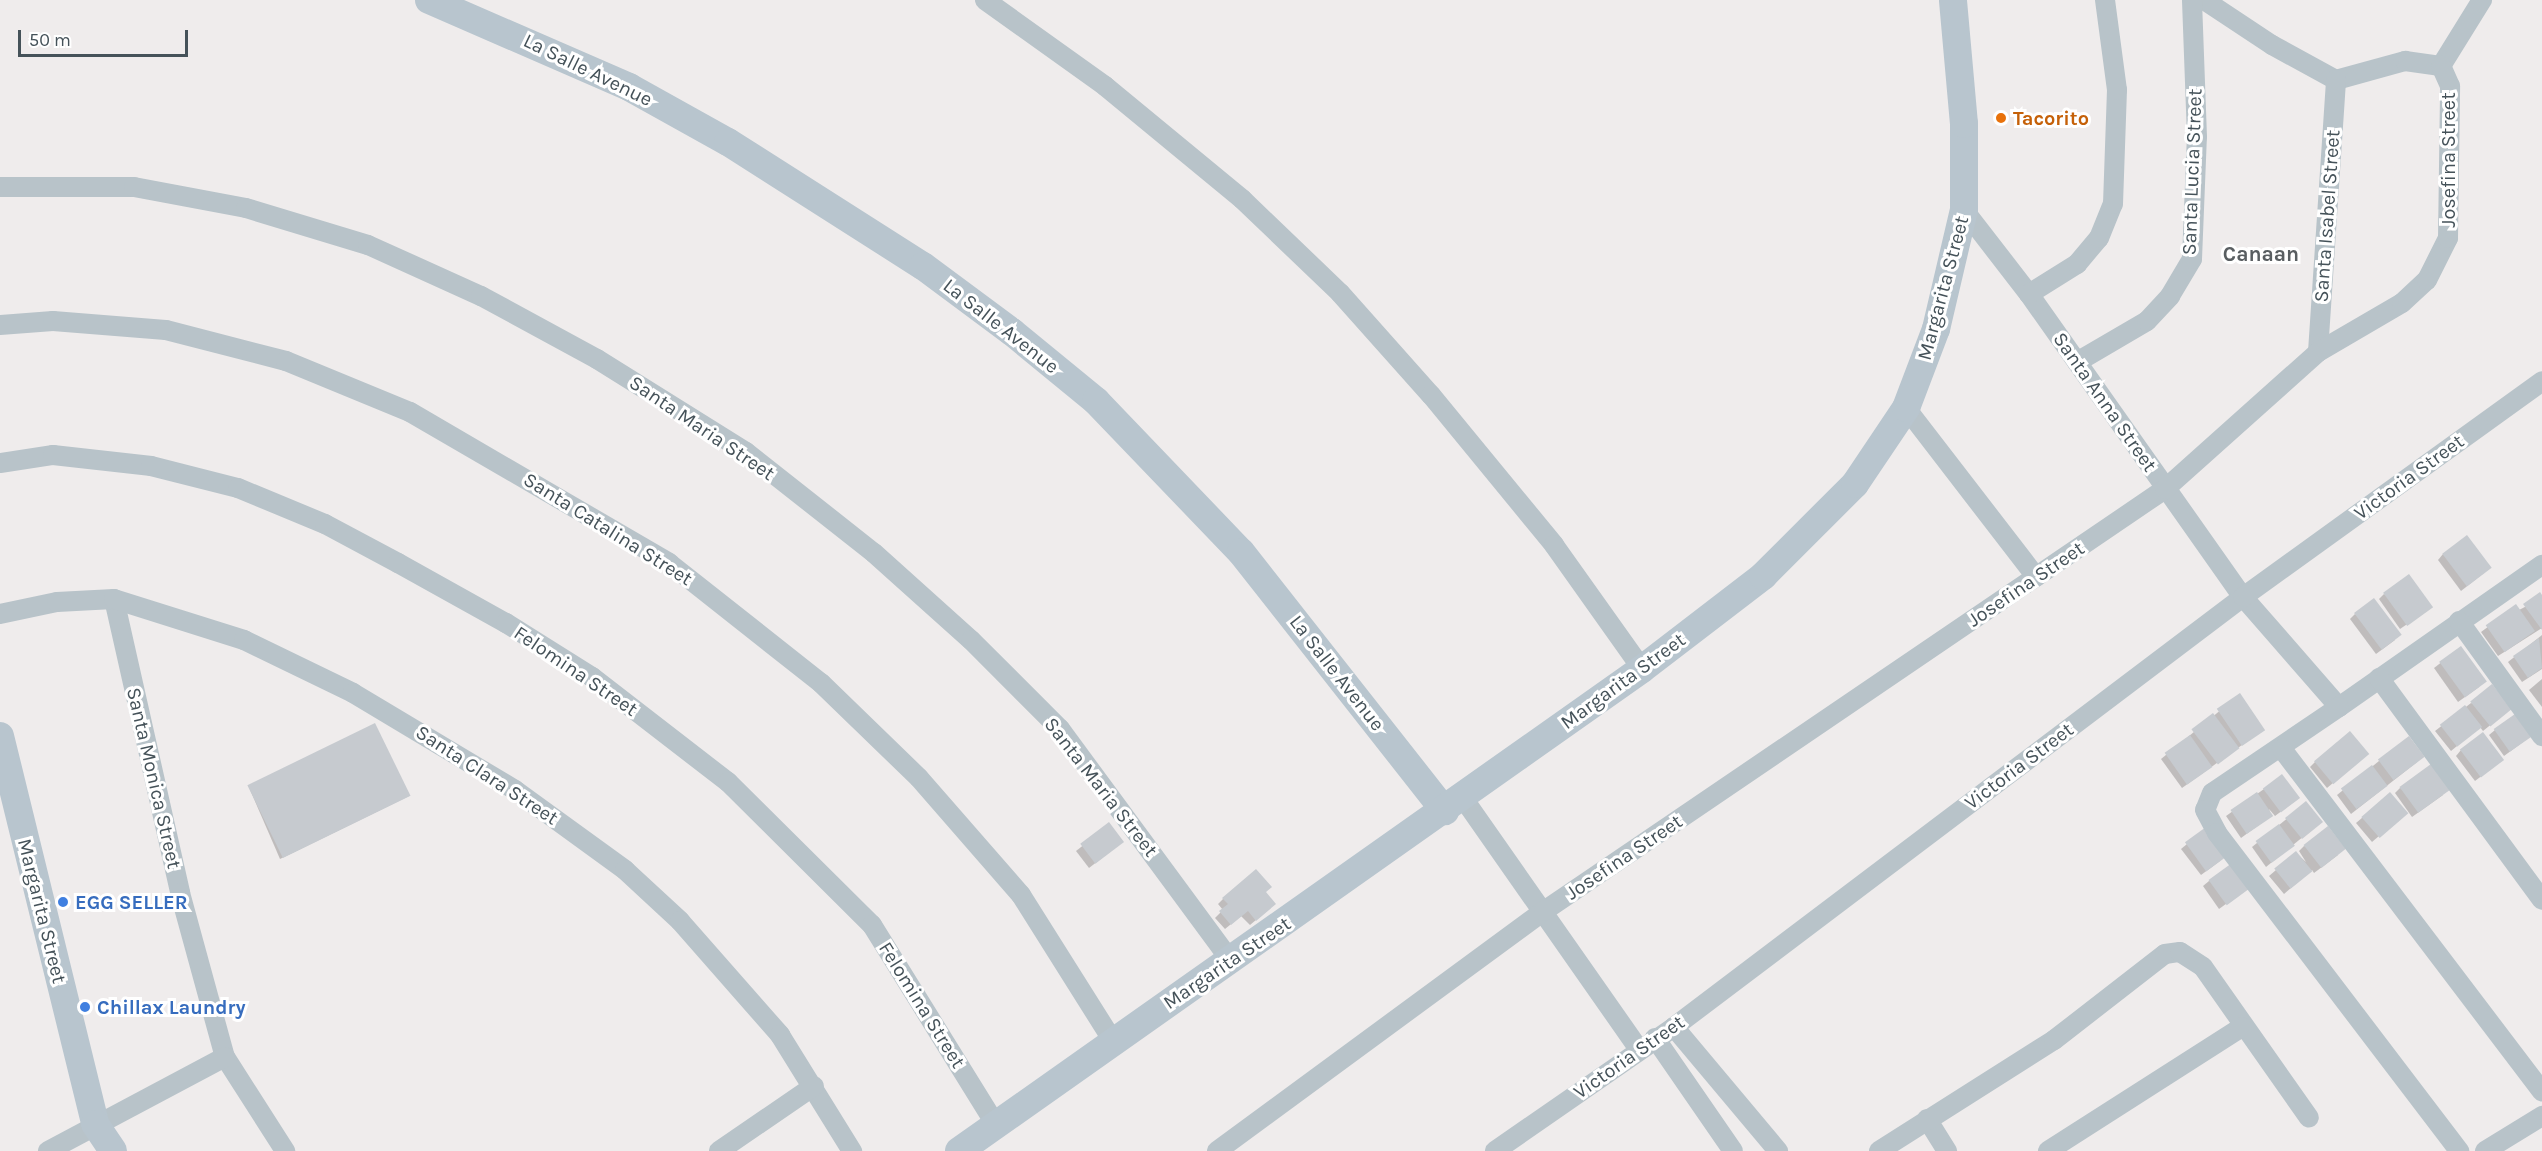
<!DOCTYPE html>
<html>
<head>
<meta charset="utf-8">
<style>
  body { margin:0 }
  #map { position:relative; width:2542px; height:1151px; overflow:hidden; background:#efecec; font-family:Karla,sans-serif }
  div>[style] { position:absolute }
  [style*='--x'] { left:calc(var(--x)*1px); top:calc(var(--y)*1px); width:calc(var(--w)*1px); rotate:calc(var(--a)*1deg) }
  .shadow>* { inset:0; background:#0003 }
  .building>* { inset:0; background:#c6cacf; transform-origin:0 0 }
  .street>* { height:20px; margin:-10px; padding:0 10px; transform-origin:10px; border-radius:10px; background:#b8c3c9 }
  .secondary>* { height:28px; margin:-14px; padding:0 14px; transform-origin:14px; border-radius:14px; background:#b8c5ce }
  .dots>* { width:16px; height:16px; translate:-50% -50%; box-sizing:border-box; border:3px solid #fff; border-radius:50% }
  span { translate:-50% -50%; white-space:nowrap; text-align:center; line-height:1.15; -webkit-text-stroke:6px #fff; paint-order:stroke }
  .street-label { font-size:20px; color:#455259 }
  .food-label { font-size:20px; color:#c56008; font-weight:700 }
  .left { translate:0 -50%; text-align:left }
  .shop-label { font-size:20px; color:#366cbe; font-weight:700 }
  .neighbourhood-label { font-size:21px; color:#595e61; font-weight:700 }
  .scale { position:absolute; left:18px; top:30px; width:170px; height:27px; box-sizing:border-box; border:3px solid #455259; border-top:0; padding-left:8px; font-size:18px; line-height:21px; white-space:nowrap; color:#455259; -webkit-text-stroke:4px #fff; paint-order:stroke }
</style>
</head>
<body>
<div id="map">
  <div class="shadow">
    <i style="clip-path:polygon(2443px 554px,2490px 568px,2461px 591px,2438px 560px)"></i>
    <i style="clip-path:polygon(2384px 594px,2425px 612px,2400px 629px,2379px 599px)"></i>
    <i style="clip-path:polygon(2542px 598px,2542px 628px,2498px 656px,2481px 632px,2516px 606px,2519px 610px)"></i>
    <i style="clip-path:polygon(2355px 614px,2395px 640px,2376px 654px,2350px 619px)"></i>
    <i style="clip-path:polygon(2542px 635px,2542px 669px,2522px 682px,2508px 662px)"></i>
    <i style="clip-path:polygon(2460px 648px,2479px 687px,2458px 702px,2434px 668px)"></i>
    <i style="clip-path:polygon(2542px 679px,2542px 707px,2529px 690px)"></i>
    <i style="clip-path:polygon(2239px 695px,2263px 730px,2182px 788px,2161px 759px)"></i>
    <i style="clip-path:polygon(2471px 703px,2504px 714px,2483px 731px,2480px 727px,2451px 751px,2435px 731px)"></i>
    <i style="clip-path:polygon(2495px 730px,2523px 742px,2504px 756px,2489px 735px)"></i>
    <i style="clip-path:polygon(2461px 750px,2496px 765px,2475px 781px,2456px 756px)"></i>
    <i style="clip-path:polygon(2362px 759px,2327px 788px,2310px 767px,2315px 762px)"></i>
    <i style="clip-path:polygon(2379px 761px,2417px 762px,2351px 814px,2337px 795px)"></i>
    <i style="clip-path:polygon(248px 785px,409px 796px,280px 859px)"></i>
    <i style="clip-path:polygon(2400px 788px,2443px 795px,2412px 817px,2395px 793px)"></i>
    <i style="clip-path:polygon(2264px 789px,2299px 798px,2275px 816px,2269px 809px,2271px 816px,2241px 838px,2226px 816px)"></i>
    <i style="clip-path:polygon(2390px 794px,2400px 818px,2372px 842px,2356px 823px)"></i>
    <i style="clip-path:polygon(2306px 803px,2315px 827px,2266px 867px,2252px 847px)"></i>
    <i style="clip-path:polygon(1109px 825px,1116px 847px,1089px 868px,1076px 851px)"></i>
    <i style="clip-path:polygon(2205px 829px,2220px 861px,2201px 875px,2181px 849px)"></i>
    <i style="clip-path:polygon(2304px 846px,2338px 855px,2314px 873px,2312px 870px,2284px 894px,2269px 876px,2296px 853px,2306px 862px,2299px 851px)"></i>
    <i style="clip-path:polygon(2209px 881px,2248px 888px,2219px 909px,2203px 886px)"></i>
    <i style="clip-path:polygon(1264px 892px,1269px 909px,1250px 925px,1241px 916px,1225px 929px,1215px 918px,1223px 910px,1218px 904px,1223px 899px)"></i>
  </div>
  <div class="building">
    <i style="left:2467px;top:535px;width:41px;height:31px;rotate:53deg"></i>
    <i style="left:2409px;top:574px;width:41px;height:32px;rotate:54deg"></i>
    <i style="clip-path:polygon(2540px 592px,2542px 595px,2542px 630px,2523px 604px)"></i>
    <i style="left:2374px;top:598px;width:46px;height:25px;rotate:53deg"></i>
    <i style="left:2516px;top:604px;width:33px;height:37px;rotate:55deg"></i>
    <i style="clip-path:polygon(2539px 638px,2542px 668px,2528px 678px,2513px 656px)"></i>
    <i style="left:2461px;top:646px;width:44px;height:27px;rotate:54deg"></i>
    <i style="left:2492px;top:684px;width:32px;height:28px;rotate:51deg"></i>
    <i style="left:2240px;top:693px;width:45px;height:28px;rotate:56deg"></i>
    <i style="left:2465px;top:705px;width:28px;height:32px;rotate:52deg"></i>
    <i style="left:2213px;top:713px;width:44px;height:27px;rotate:53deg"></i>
    <i style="left:2515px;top:714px;width:28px;height:26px;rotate:55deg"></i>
    <i style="left:375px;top:723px;width:81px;height:142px;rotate:64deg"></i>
    <i style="left:2350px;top:731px;width:30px;height:47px;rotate:50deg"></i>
    <i style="left:2483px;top:732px;width:35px;height:29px;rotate:53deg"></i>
    <i style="left:2190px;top:735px;width:39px;height:31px;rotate:55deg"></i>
    <i style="left:2409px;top:736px;width:26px;height:39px;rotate:53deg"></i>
    <i style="left:2431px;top:764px;width:32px;height:39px;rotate:54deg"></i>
    <i style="left:2372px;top:765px;width:26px;height:39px;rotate:53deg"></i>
    <i style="left:2282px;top:774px;width:30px;height:24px;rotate:53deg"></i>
    <i style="left:2257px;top:792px;width:29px;height:32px;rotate:56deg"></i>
    <i style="left:2390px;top:792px;width:28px;height:38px;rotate:49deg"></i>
    <i style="left:2306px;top:801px;width:27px;height:27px;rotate:51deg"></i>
    <i style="left:1109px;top:822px;width:25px;height:36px;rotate:53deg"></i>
    <i style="left:2279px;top:824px;width:27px;height:29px;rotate:54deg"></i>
    <i style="left:2328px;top:826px;width:29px;height:31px;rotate:52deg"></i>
    <i style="left:2206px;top:827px;width:36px;height:26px;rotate:54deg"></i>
    <i style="left:2296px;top:851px;width:26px;height:28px;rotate:51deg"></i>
    <i style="left:2232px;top:863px;width:31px;height:29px;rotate:54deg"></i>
    <i style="clip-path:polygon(1256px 869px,1272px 887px,1266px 892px,1276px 904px,1256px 921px,1248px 911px,1231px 925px,1219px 911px,1228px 904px,1222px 898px)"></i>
  </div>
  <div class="street">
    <i style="--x:985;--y:0;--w:148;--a:35.6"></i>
    <i style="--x:1105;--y:86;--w:178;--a:39.5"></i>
    <i style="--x:1242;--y:199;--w:136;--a:43.8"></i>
    <i style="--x:1340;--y:293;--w:137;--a:48.3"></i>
    <i style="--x:1431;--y:395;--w:194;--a:50.6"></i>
    <i style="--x:1554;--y:545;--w:152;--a:54.6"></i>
    <i style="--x:2204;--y:0;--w:82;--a:33.5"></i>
    <i style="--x:2272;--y:45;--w:73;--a:28.7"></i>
    <i style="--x:2336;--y:80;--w:72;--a:-15.4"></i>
    <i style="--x:2405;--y:61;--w:36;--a:8"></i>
    <i style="--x:2441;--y:66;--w:78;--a:-58.2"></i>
    <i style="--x:0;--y:187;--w:134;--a:0"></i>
    <i style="--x:134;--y:187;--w:114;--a:10.6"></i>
    <i style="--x:246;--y:208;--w:127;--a:16.9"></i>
    <i style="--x:368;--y:245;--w:124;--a:24.3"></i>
    <i style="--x:481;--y:296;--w:132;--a:28.5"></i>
    <i style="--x:597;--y:359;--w:176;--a:32"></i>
    <i style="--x:746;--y:452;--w:163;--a:38.3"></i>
    <i style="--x:874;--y:553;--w:130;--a:41.9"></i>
    <i style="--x:971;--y:640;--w:126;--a:45"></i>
    <i style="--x:1060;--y:729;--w:288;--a:53.6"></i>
    <i style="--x:1964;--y:210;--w:106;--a:52.3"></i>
    <i style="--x:2029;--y:294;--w:371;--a:54.8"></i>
    <i style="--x:2243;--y:597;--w:146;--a:48.9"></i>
    <i style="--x:2339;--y:707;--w:248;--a:-35"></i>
    <i style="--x:2029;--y:294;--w:57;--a:-32"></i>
    <i style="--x:2077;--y:264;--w:34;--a:-50"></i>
    <i style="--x:2099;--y:238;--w:37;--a:-68"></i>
    <i style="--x:2113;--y:204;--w:114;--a:-88"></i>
    <i style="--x:2117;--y:90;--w:91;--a:-97.6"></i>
    <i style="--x:0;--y:325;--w:53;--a:-4.3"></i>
    <i style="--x:53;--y:321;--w:113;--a:4.6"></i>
    <i style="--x:166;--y:330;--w:124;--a:14.5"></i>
    <i style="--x:286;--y:361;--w:134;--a:22.4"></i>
    <i style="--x:410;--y:412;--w:300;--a:30.2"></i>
    <i style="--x:669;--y:563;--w:194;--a:38.3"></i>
    <i style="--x:821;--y:683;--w:136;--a:44.1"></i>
    <i style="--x:919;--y:778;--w:155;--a:48.9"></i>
    <i style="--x:1021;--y:895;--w:173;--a:57.8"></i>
    <i style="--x:2318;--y:352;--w:273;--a:-86.2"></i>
    <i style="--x:2077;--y:362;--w:81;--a:-30.4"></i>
    <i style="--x:2147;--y:321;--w:34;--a:-47"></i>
    <i style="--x:2170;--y:296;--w:43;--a:-59.3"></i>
    <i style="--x:2192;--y:259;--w:122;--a:-87.7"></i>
    <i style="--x:2197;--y:137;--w:137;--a:-92.1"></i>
    <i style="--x:1906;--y:408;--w:213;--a:52.4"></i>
    <i style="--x:0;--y:463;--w:54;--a:-8.6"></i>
    <i style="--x:53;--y:455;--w:99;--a:6.4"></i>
    <i style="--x:151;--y:466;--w:90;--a:14.2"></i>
    <i style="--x:238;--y:488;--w:94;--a:22.5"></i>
    <i style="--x:325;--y:524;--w:83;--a:28.1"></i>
    <i style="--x:398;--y:563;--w:124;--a:29.1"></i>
    <i style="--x:506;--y:623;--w:102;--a:32.1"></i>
    <i style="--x:592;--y:677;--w:172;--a:37.7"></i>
    <i style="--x:728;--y:782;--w:203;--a:44.8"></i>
    <i style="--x:872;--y:925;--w:235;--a:58.2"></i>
    <i style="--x:114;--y:599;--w:301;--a:77.3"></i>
    <i style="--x:180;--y:893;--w:170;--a:74.7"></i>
    <i style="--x:225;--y:1057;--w:112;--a:57.4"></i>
    <i style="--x:0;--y:614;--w:58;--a:-11.9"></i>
    <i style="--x:57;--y:602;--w:57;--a:-3"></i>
    <i style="--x:114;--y:599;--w:136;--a:17.5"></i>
    <i style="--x:244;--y:640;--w:121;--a:25.9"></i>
    <i style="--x:353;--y:693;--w:189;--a:30.9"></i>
    <i style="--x:515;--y:790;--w:136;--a:36"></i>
    <i style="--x:625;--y:870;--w:75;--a:42.8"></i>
    <i style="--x:680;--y:921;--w:152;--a:48.7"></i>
    <i style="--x:780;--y:1035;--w:137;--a:58.2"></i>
    <i style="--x:2459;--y:621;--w:142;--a:54.2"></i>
    <i style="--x:2379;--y:678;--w:275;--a:53.7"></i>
    <i style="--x:2339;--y:707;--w:153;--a:145.9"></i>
    <i style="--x:2212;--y:793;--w:18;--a:112"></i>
    <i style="--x:2205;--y:810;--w:26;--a:62"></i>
    <i style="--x:2217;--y:833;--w:400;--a:52.7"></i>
    <i style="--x:2282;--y:749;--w:430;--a:52.8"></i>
    <i style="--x:1463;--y:798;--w:307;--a:55"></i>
    <i style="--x:1674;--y:1027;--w:162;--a:50"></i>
    <i style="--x:1655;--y:1038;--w:137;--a:55.4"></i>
    <i style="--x:1927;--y:1119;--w:38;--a:58"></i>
    <i style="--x:48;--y:1151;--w:200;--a:-28"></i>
    <i style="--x:719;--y:1151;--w:115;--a:-34.4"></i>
    <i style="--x:1217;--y:1151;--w:406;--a:-36.3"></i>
    <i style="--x:1544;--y:911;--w:751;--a:-34.2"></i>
    <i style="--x:2165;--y:489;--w:205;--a:-41.8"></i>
    <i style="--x:2318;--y:352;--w:97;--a:-30.3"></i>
    <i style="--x:2402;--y:303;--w:34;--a:-43"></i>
    <i style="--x:2427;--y:280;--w:47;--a:-63.4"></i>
    <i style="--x:2448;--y:238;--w:152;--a:-89.2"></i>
    <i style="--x:2450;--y:86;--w:22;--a:-114"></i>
    <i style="--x:1495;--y:1151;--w:218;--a:-34.7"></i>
    <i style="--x:1674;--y:1027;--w:713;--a:-37.08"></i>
    <i style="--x:2243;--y:597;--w:369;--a:-35.8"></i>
    <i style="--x:1879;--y:1151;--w:207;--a:-32.4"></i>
    <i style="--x:2054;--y:1040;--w:140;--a:-37.8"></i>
    <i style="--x:2165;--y:954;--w:15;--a:-8"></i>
    <i style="--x:2180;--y:952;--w:27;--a:33"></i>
    <i style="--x:2203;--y:967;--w:184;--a:54.9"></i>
    <i style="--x:2048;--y:1151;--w:230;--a:-32.6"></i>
    <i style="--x:2485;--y:1151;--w:67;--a:-31.6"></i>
  </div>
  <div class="secondary">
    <i style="--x:429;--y:0;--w:218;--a:23.5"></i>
    <i style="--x:629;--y:87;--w:113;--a:29.1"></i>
    <i style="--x:728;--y:142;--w:231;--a:32.5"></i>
    <i style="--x:923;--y:266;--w:111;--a:36.6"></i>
    <i style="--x:1012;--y:332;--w:109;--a:39.4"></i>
    <i style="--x:1096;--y:401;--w:209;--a:46.2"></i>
    <i style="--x:1241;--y:552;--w:330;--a:51.8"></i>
    <i style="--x:0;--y:736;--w:399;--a:76.2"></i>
    <i style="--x:95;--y:1124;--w:32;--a:56"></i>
    <i style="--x:959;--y:1151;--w:836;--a:-35.21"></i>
    <i style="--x:1642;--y:669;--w:153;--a:-37.5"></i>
    <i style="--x:1763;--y:576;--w:130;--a:-45"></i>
    <i style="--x:1855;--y:484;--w:92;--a:-56.1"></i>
    <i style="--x:1906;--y:408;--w:85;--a:-69.2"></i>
    <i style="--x:1936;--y:329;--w:122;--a:-76.8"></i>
    <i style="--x:1964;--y:210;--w:86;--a:-90"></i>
    <i style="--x:1964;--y:124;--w:124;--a:-95.1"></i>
  </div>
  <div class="dots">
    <i style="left:2001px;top:118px;background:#e8710a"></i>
    <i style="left:63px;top:902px;background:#3f7fe0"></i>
    <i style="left:85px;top:1007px;background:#3f7fe0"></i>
  </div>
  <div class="street-label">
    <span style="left:588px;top:70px;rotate:26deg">La Salle Avenue</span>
    <span style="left:2448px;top:160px;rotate:-90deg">Josefina Street</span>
    <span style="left:2192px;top:172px;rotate:-88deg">Santa Lucia Street</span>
    <span style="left:2327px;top:216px;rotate:-86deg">Santa Isabel Street</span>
    <span style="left:1943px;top:288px;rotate:-75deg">Margarita Street</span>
    <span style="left:1001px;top:326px;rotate:38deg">La Salle Avenue</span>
    <span style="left:2105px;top:402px;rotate:55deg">Santa Anna Street</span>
    <span style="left:702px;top:428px;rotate:34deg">Santa Maria Street</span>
    <span style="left:2409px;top:477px;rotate:-36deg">Victoria Street</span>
    <span style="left:608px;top:529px;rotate:32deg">Santa Catalina Street</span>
    <span style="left:2026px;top:584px;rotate:-34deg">Josefina Street</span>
    <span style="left:576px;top:671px;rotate:34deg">Felomina Street</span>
    <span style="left:1337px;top:673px;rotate:52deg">La Salle Avenue</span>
    <span style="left:1623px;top:681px;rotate:-36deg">Margarita Street</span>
    <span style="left:2019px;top:766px;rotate:-37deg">Victoria Street</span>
    <span style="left:487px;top:775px;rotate:33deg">Santa Clara Street</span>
    <span style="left:154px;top:778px;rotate:77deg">Santa Monica Street</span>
    <span style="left:1101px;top:787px;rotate:52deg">Santa Maria Street</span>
    <span style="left:1624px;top:857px;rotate:-34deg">Josefina Street</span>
    <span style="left:42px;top:911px;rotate:76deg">Margarita Street</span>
    <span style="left:1227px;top:963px;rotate:-34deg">Margarita Street</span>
    <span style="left:922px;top:1005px;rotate:58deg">Felomina Street</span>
    <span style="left:1629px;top:1057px;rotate:-35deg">Victoria Street</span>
  </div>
  <div class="food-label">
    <span class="left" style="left:2013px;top:118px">Tacorito</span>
  </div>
  <div class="shop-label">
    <span class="left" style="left:75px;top:902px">EGG SELLER</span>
    <span class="left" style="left:97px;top:1007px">Chillax Laundry</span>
  </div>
  <div class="neighbourhood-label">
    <span style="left:2261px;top:254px">Canaan</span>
  </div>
  <div class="scale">50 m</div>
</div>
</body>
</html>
